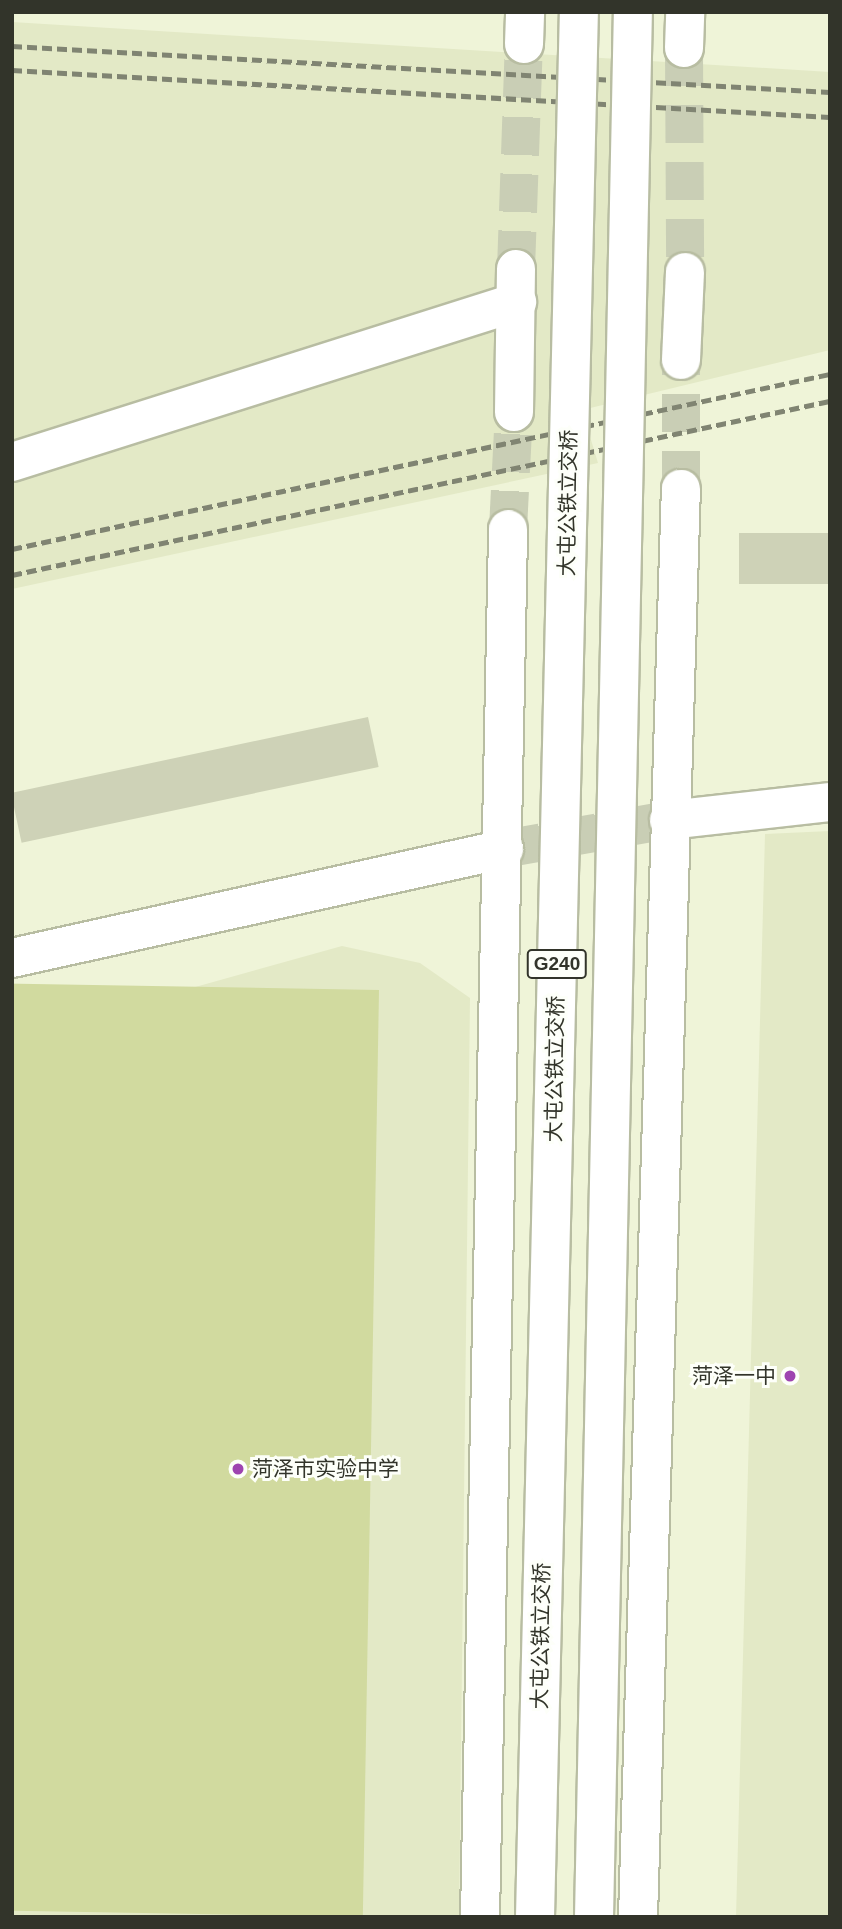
<!DOCTYPE html>
<html>
<head>
<meta charset="utf-8">
<style>
  body { margin:0 }
  #map { position:relative; width:842px; height:1929px; overflow:hidden; background:#eff4d8; font-family:Arial,"Noto Sans SC",sans-serif }
  div>[style] { position:absolute }
  [style*='--x'] { left:calc(var(--x)*1px); top:calc(var(--y)*1px); width:calc(var(--w)*1px); rotate:calc(var(--a)*1deg) }
  .built>* { inset:0; background:#e3e9c6 }
  .green>* { inset:0; background:#d1da9f; transform-origin:0 0 }
  .building>* { inset:0; background:#ced2b7; transform-origin:0 0 }
  .minor-tunnel>* { height:38px; margin-top:-19px; transform-origin:0; background:repeating-linear-gradient(90deg,#c9ceb5 0 38px,transparent 0 57px) }
  .roads { filter:drop-shadow(2px 0 #b8bda2) drop-shadow(-2px 0 #b8bda2) drop-shadow(0 2px #b8bda2) drop-shadow(0 -2px #b8bda2) }
  .minor>* { height:38px; margin:-19px; padding:0 19px; transform-origin:19px; border-radius:19px; background:#fff }
  .rail>* { height:5px; margin-top:-2.5px; transform-origin:0; background:repeating-linear-gradient(90deg,#808472 0 10px,transparent 0 15px) }
  .bridges { filter:drop-shadow(2px 0 #b8bda2) drop-shadow(-2px 0 #b8bda2) drop-shadow(0 2px #b8bda2) drop-shadow(0 -2px #b8bda2) }
  .highway-bridge>* { height:38px; margin:-19px; padding:0 19px; transform-origin:19px; border-radius:19px; background:#fff }
  .dots>* { width:19px; height:19px; translate:-50% -50%; box-sizing:border-box; border:4px solid #fdfff9; border-radius:50% }
  span { translate:-50% -50%; white-space:nowrap; text-align:center; line-height:1.15; -webkit-text-stroke:6px #fdfff9; paint-order:stroke }
  .shield-label span { padding:2px 5px; background:#fdfff9; border:2px solid; border-radius:5px; -webkit-text-stroke-width:0 }
  .shield-label { font-size:19px; color:#32342a; font-weight:700 }
  .street-label { font-size:21px; color:#32342a }
  .poi-label { font-size:21px; color:#32342a }
  .right { translate:-100% -50%; text-align:right }
  .left { translate:0 -50%; text-align:left }
  .frame { position:absolute; inset:0; border:14px solid #32342a; pointer-events:none }
</style>
</head>
<body>
<div id="map">
  <div class="built">
    <i style="clip-path:polygon(12px 22px,830px 72px,830px 350px,582px 410px,598px 463px,12px 589px)"></i>
    <i style="clip-path:polygon(830px 831px,830px 1917px,736px 1917px,765px 834px)"></i>
    <i style="clip-path:polygon(342px 946px,420px 963px,470px 998px,459px 1917px,12px 1917px,12px 1022px,181px 991px)"></i>
  </div>
  <div class="green">
    <i style="left:379px;top:990px;width:927px;height:375px;rotate:91deg"></i>
  </div>
  <div class="building">
    <i style="left:830px;top:533px;width:51px;height:91px;rotate:90deg"></i>
    <i style="left:368px;top:717px;width:51px;height:365px;rotate:78deg"></i>
  </div>
  <div class="minor-tunnel">
    <i style="--x:684;--y:48;--w:224;--a:89.7"></i>
    <i style="--x:516;--y:269;--w:225;--a:-88"></i>
    <i style="--x:681;--y:489;--w:129;--a:-90"></i>
    <i style="--x:508;--y:529;--w:117;--a:-87.1"></i>
    <i style="--x:504;--y:849;--w:168;--a:-10"></i>
  </div>
  <div class="roads">
    <div class="minor">
      <i style="--x:524;--y:44;--w:32;--a:-88"></i>
      <i style="--x:684;--y:48;--w:36;--a:-88"></i>
      <i style="--x:681;--y:360;--w:88;--a:-87.4"></i>
      <i style="--x:514;--y:412;--w:143;--a:-89.2"></i>
      <i style="--x:12;--y:462;--w:530;--a:-17.58"></i>
      <i style="--x:669;--y:820;--w:162;--a:-6.4"></i>
      <i style="--x:12;--y:958;--w:504;--a:-12.49"></i>
      <i style="--x:480;--y:1917;--w:1388;--a:-88.84"></i>
      <i style="--x:638;--y:1917;--w:1429;--a:-88.28"></i>
    </div>
  </div>
  <div class="rail">
    <i style="--x:12;--y:46;--w:819;--a:3.22"></i>
    <i style="--x:12;--y:70;--w:819;--a:3.29"></i>
    <i style="--x:12;--y:549;--w:837;--a:-12.08"></i>
    <i style="--x:12;--y:575;--w:836;--a:-12.01"></i>
  </div>
  <div class="bridges">
    <div class="highway-bridge">
      <i style="--x:535;--y:1917;--w:1906;--a:-88.68"></i>
      <i style="--x:594;--y:1917;--w:1905;--a:-88.83"></i>
    </div>
  </div>
  <div class="dots">
    <i style="left:790px;top:1376px;background:#9e44b0"></i>
    <i style="left:238px;top:1469px;background:#9e44b0"></i>
  </div>
  <div class="shield-label">
    <span style="left:557px;top:964px">G240</span>
  </div>
  <div class="street-label">
    <span style="left:568px;top:503px;rotate:-89deg">大屯公铁立交桥</span>
    <span style="left:555px;top:1069px;rotate:-89deg">大屯公铁立交桥</span>
    <span style="left:541px;top:1636px;rotate:-89deg">大屯公铁立交桥</span>
  </div>
  <div class="poi-label">
    <span class="right" style="left:776px;top:1376px">菏泽一中</span>
    <span class="left" style="left:252px;top:1469px">菏泽市实验中学</span>
  </div>
  <div class="frame"></div>
</div>
</body>
</html>
